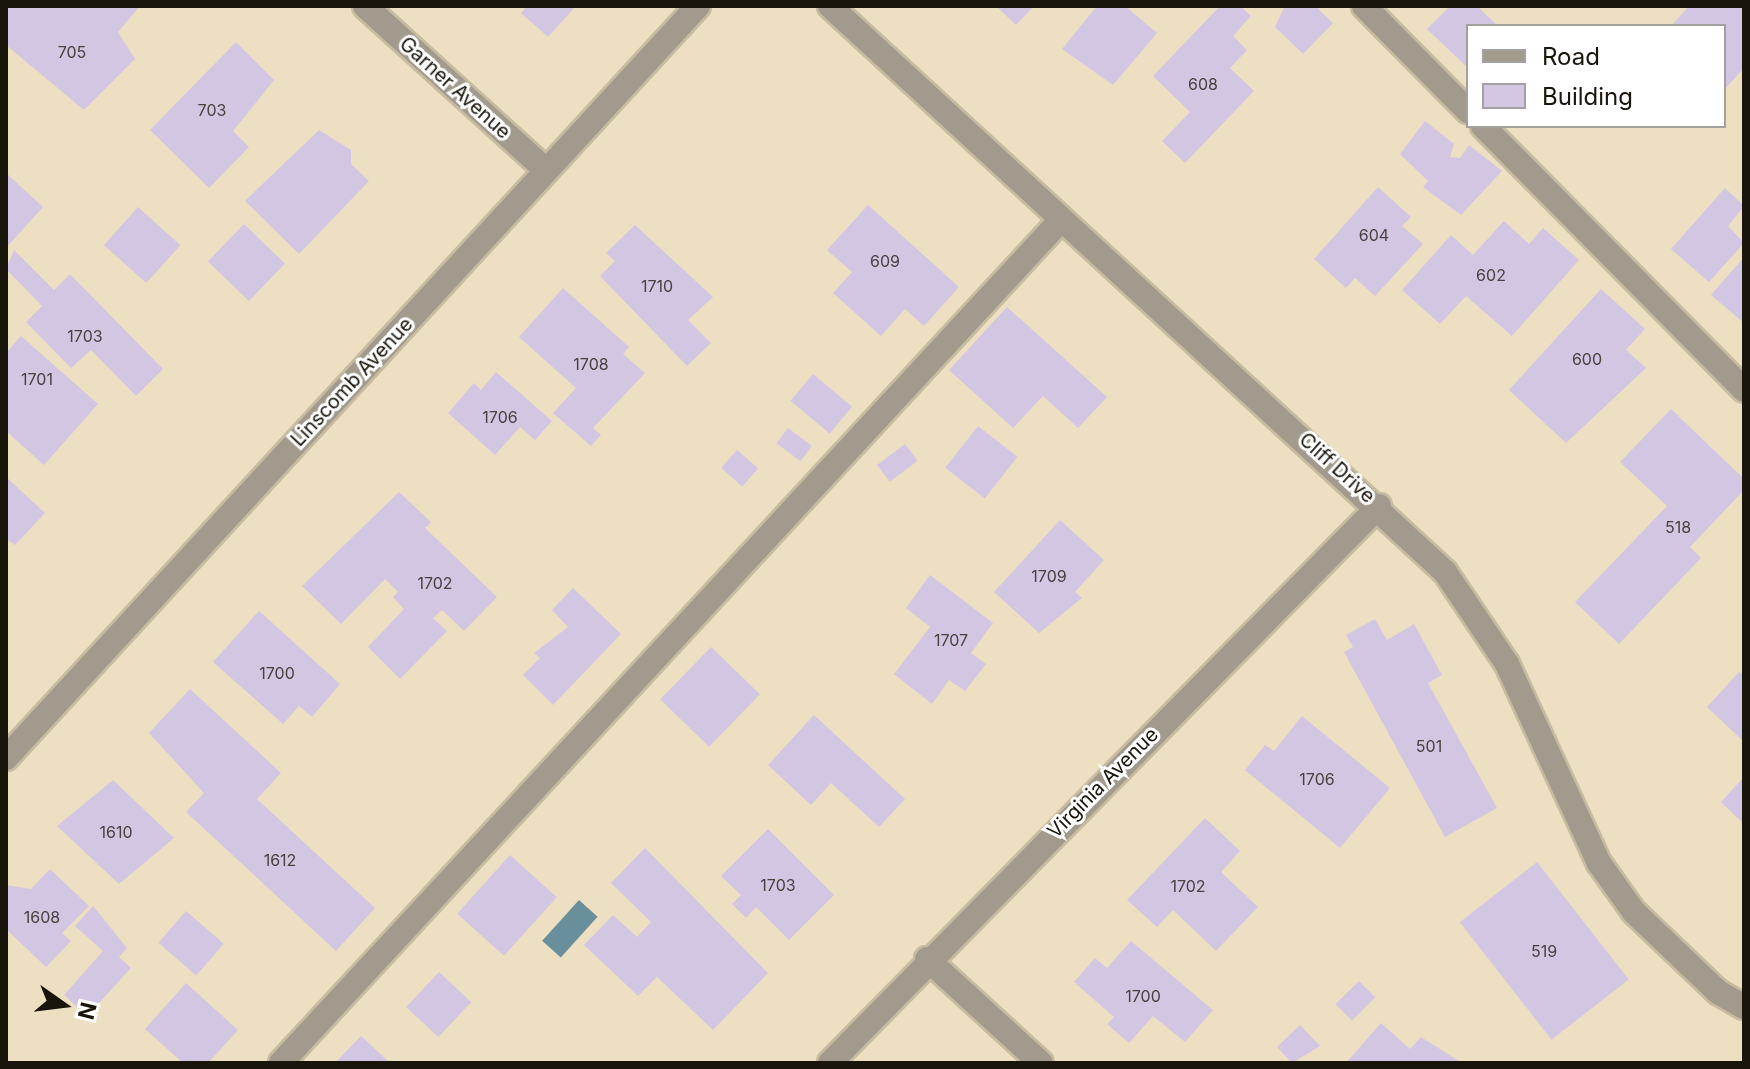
<!DOCTYPE html>
<html>
<head>
<meta charset="utf-8">
<style>
  body { margin:0 }
  #map { position:relative; width:1750px; height:1069px; overflow:hidden; background:#eddfc1; font-family:Inter,sans-serif }
  div>[style] { position:absolute }
  [style*='--x'] { left:calc(var(--x)*1px); top:calc(var(--y)*1px); width:calc(var(--w)*1px); rotate:calc(var(--a)*1deg) }
  .water>* { inset:0; background:#6a8f9c; transform-origin:0 0 }
  .building>* { inset:0; background:#d3c6e3; transform-origin:0 0 }
  .roads { filter:drop-shadow(2px 0 #c7bba0) drop-shadow(-2px 0 #c7bba0) drop-shadow(0 2px #c7bba0) drop-shadow(0 -2px #c7bba0) }
  .minor>* { height:24px; margin:-12px; padding:0 12px; transform-origin:12px; border-radius:12px; background:#a29a8d }
  span { translate:-50% -50%; white-space:nowrap; text-align:center; line-height:1.15; -webkit-text-stroke:6px #fff; paint-order:stroke }
  .number-label { font-size:16px; color:#484140 }
  .number-label span { -webkit-text-stroke-width:0 }
  .street-label { font-size:20px; color:#1a150a }
  .frame { position:absolute; inset:0; border:8px solid #1a150a; pointer-events:none }
  .legend { position:absolute; left:1466px; top:24px; width:260px; height:104px; box-sizing:border-box; background:#fff; border:2px solid #a3a19d; margin:0; padding:10px 14px; list-style:none; font-size:24px; color:#1a150a }
  .legend li { display:flex; align-items:center; gap:16px; height:40px }
  .legend b { width:40px; border:2px solid #a3a19d }
  .north { position:absolute; left:24px; top:965px; width:80px; height:80px; -webkit-text-stroke:6px #fff; paint-order:stroke; rotate:104deg; font-size:22px; font-weight:700; line-height:32px; text-align:center; color:#1a150a }
  .north::after { content:''; display:block; margin:auto; width:28px; height:36px; background:#1a150a; clip-path:polygon(50% 0,100% 100%,50% 72%,0 100%) }
</style>
</head>
<body>
<div id="map">
  <div class="water">
    <i style="left:579px;top:900px;width:25px;height:55px;rotate:42deg"></i>
  </div>
  <div class="building">
    <i style="clip-path:polygon(6px 6px,140px 6px,118px 32px,135px 59px,84px 110px,6px 45px)"></i>
    <i style="clip-path:polygon(527px 6px,576px 6px,548px 37px,521px 13px)"></i>
    <i style="clip-path:polygon(996px 6px,1034px 6px,1016px 25px)"></i>
    <i style="clip-path:polygon(1097px 6px,1125px 6px,1157px 33px,1113px 85px,1062px 49px)"></i>
    <i style="clip-path:polygon(1220px 6px,1240px 6px,1251px 16px,1233px 36px,1247px 50px,1230px 68px,1254px 91px,1185px 163px,1162px 141px,1190px 112px,1153px 76px)"></i>
    <i style="clip-path:polygon(1285px 6px,1315px 6px,1333px 23px,1303px 54px,1275px 27px)"></i>
    <i style="clip-path:polygon(1450px 6px,1477px 6px,1498px 26px,1468px 26px,1468px 68px,1427px 29px)"></i>
    <i style="clip-path:polygon(1689px 6px,1744px 6px,1744px 68px,1724px 90px,1724px 26px,1671px 26px)"></i>
    <i style="clip-path:polygon(236px 42px,274px 80px,233px 131px,249px 147px,209px 188px,150px 130px)"></i>
    <i style="clip-path:polygon(1425px 121px,1454px 144px,1450px 157px,1460px 158px,1469px 145px,1502px 171px,1461px 215px,1423px 187px,1428px 181px,1400px 154px)"></i>
    <i style="clip-path:polygon(319px 130px,351px 150px,351px 164px,369px 181px,299px 254px,245px 201px)"></i>
    <i style="clip-path:polygon(6px 173px,43px 207px,6px 248px)"></i>
    <i style="clip-path:polygon(1378px 187px,1411px 217px,1402px 226px,1423px 244px,1375px 296px,1355px 278px,1346px 288px,1314px 259px)"></i>
    <i style="clip-path:polygon(1725px 188px,1744px 206px,1728px 226px,1744px 243px,1709px 282px,1671px 249px)"></i>
    <i style="clip-path:polygon(868px 205px,959px 287px,924px 326px,905px 309px,881px 336px,833px 293px,852px 272px,827px 250px)"></i>
    <i style="left:138px;top:207px;width:57px;height:51px;rotate:42deg"></i>
    <i style="clip-path:polygon(1504px 221px,1529px 244px,1543px 228px,1579px 260px,1512px 336px,1466px 296px,1440px 324px,1402px 290px,1451px 235px,1473px 255px)"></i>
    <i style="left:244px;top:224px;width:57px;height:52px;rotate:44deg"></i>
    <i style="clip-path:polygon(635px 225px,713px 297px,688px 320px,711px 343px,687px 366px,600px 276px,615px 261px,606px 253px)"></i>
    <i style="clip-path:polygon(14px 250px,54px 290px,70px 274px,163px 369px,136px 396px,91px 350px,71px 368px,26px 322px,42px 306px,6px 269px)"></i>
    <i style="clip-path:polygon(1744px 257px,1744px 323px,1711px 295px)"></i>
    <i style="clip-path:polygon(563px 288px,629px 347px,623px 354px,645px 373px,593px 428px,601px 435px,591px 446px,553px 413px,576px 388px,519px 337px)"></i>
    <i style="clip-path:polygon(1601px 289px,1645px 329px,1626px 350px,1646px 368px,1566px 443px,1509px 390px)"></i>
    <i style="clip-path:polygon(1007px 307px,1107px 397px,1078px 428px,1043px 396px,1013px 428px,949px 370px)"></i>
    <i style="clip-path:polygon(21px 336px,98px 404px,44px 465px,6px 431px,6px 353px)"></i>
    <i style="clip-path:polygon(496px 372px,552px 421px,535px 440px,520px 427px,495px 455px,448px 413px,474px 383px,481px 390px)"></i>
    <i style="left:813px;top:374px;width:51px;height:35px;rotate:40deg"></i>
    <i style="clip-path:polygon(1671px 409px,1744px 479px,1744px 490px,1690px 547px,1701px 558px,1619px 644px,1575px 602px,1667px 506px,1620px 462px)"></i>
    <i style="left:978px;top:426px;width:50px;height:53px;rotate:38deg"></i>
    <i style="left:788px;top:428px;width:30px;height:19px;rotate:37deg"></i>
    <i style="left:905px;top:444px;width:21px;height:35px;rotate:53deg"></i>
    <i style="left:737px;top:450px;width:28px;height:24px;rotate:41deg"></i>
    <i style="clip-path:polygon(6px 477px,45px 513px,15px 545px,6px 539px)"></i>
    <i style="clip-path:polygon(399px 492px,431px 522px,425px 528px,497px 597px,464px 631px,442px 610px,433px 618px,447px 631px,400px 679px,368px 647px,404px 609px,393px 597px,398px 592px,385px 579px,341px 624px,302px 586px)"></i>
    <i style="clip-path:polygon(1060px 520px,1104px 560px,1075px 592px,1082px 598px,1039px 633px,994px 592px)"></i>
    <i style="clip-path:polygon(930px 575px,993px 623px,971px 653px,986px 664px,965px 691px,949px 680px,932px 704px,894px 674px,930px 627px,906px 608px)"></i>
    <i style="clip-path:polygon(573px 588px,621px 634px,553px 705px,523px 675px,540px 658px,534px 653px,568px 627px,552px 610px)"></i>
    <i style="clip-path:polygon(259px 611px,340px 684px,312px 717px,299px 706px,283px 724px,213px 662px)"></i>
    <i style="clip-path:polygon(1375px 619px,1387px 640px,1414px 624px,1442px 675px,1428px 683px,1497px 808px,1445px 837px,1344px 652px,1353px 647px,1346px 635px)"></i>
    <i style="left:711px;top:647px;width:68px;height:73px;rotate:44deg"></i>
    <i style="clip-path:polygon(1739px 672px,1744px 676px,1744px 742px,1707px 707px)"></i>
    <i style="clip-path:polygon(190px 689px,281px 773px,257px 799px,375px 908px,336px 951px,186px 812px,204px 793px,149px 733px)"></i>
    <i style="clip-path:polygon(814px 715px,905px 799px,879px 827px,831px 783px,811px 805px,768px 765px)"></i>
    <i style="clip-path:polygon(1302px 716px,1390px 788px,1340px 848px,1245px 770px,1265px 745px,1274px 751px)"></i>
    <i style="clip-path:polygon(1744px 777px,1744px 824px,1721px 802px)"></i>
    <i style="clip-path:polygon(113px 780px,174px 838px,119px 884px,57px 826px)"></i>
    <i style="clip-path:polygon(1205px 818px,1240px 851px,1221px 872px,1258px 907px,1216px 951px,1173px 910px,1157px 927px,1127px 900px)"></i>
    <i style="clip-path:polygon(768px 829px,834px 895px,789px 940px,756px 907px,746px 918px,732px 904px,741px 895px,721px 876px)"></i>
    <i style="clip-path:polygon(645px 848px,768px 973px,713px 1030px,657px 977px,638px 996px,584px 945px,613px 915px,637px 937px,651px 922px,611px 883px)"></i>
    <i style="left:510px;top:855px;width:63px;height:79px;rotate:42deg"></i>
    <i style="left:1537px;top:862px;width:149px;height:98px;rotate:52deg"></i>
    <i style="clip-path:polygon(50px 869px,89px 906px,62px 933px,71px 941px,46px 967px,6px 929px,6px 885px,31px 889px)"></i>
    <i style="clip-path:polygon(93px 906px,127px 948px,119px 957px,131px 968px,87px 1016px,64px 995px,103px 951px,75px 926px)"></i>
    <i style="left:186px;top:911px;width:50px;height:42px;rotate:41deg"></i>
    <i style="clip-path:polygon(1131px 941px,1213px 1010px,1185px 1042px,1153px 1016px,1129px 1043px,1107px 1024px,1114px 1017px,1074px 982px,1095px 958px,1107px 968px)"></i>
    <i style="left:439px;top:972px;width:44px;height:48px;rotate:43deg"></i>
    <i style="left:1359px;top:981px;width:23px;height:33px;rotate:45deg"></i>
    <i style="clip-path:polygon(186px 983px,238px 1030px,208px 1063px,183px 1063px,145px 1029px)"></i>
    <i style="clip-path:polygon(1381px 1023px,1410px 1049px,1421px 1037px,1462px 1063px,1346px 1063px)"></i>
    <i style="clip-path:polygon(1300px 1025px,1320px 1046px,1292px 1063px,1277px 1047px)"></i>
    <i style="clip-path:polygon(361px 1036px,390px 1063px,335px 1063px)"></i>
  </div>
  <div class="roads">
    <div class="minor">
      <i style="--x:365;--y:6;--w:244;--a:42.2"></i>
      <i style="--x:830;--y:6;--w:836;--a:42.62"></i>
      <i style="--x:1445;--y:572;--w:111;--a:56"></i>
      <i style="--x:1507;--y:664;--w:219;--a:65.2"></i>
      <i style="--x:1599;--y:863;--w:60;--a:54.5"></i>
      <i style="--x:1634;--y:912;--w:116;--a:43.6"></i>
      <i style="--x:1718;--y:992;--w:30;--a:30"></i>
      <i style="--x:1364;--y:6;--w:148;--a:45.3"></i>
      <i style="--x:1483;--y:126;--w:371;--a:45.3"></i>
      <i style="--x:6;--y:758;--w:1022;--a:-47.38"></i>
      <i style="--x:927;--y:959;--w:154;--a:42.4"></i>
      <i style="--x:281;--y:1063;--w:1147;--a:-47.23"></i>
      <i style="--x:830;--y:1063;--w:782;--a:-45.41"></i>
    </div>
  </div>
  <div class="number-label">
    <span style="left:72px;top:52px">705</span>
    <span style="left:1203px;top:84px">608</span>
    <span style="left:212px;top:110px">703</span>
    <span style="left:1374px;top:235px">604</span>
    <span style="left:885px;top:261px">609</span>
    <span style="left:1491px;top:275px">602</span>
    <span style="left:657px;top:286px">1710</span>
    <span style="left:85px;top:336px">1703</span>
    <span style="left:1587px;top:359px">600</span>
    <span style="left:591px;top:364px">1708</span>
    <span style="left:37px;top:379px">1701</span>
    <span style="left:500px;top:417px">1706</span>
    <span style="left:1678px;top:527px">518</span>
    <span style="left:1049px;top:576px">1709</span>
    <span style="left:435px;top:583px">1702</span>
    <span style="left:951px;top:640px">1707</span>
    <span style="left:277px;top:673px">1700</span>
    <span style="left:1429px;top:746px">501</span>
    <span style="left:1317px;top:779px">1706</span>
    <span style="left:116px;top:832px">1610</span>
    <span style="left:280px;top:860px">1612</span>
    <span style="left:778px;top:885px">1703</span>
    <span style="left:1188px;top:886px">1702</span>
    <span style="left:42px;top:917px">1608</span>
    <span style="left:1544px;top:951px">519</span>
    <span style="left:1143px;top:996px">1700</span>
  </div>
  <div class="street-label">
    <span style="left:455px;top:88px;rotate:42deg">Garner Avenue</span>
    <span style="left:352px;top:382px;rotate:-47deg">Linscomb Avenue</span>
    <span style="left:1337px;top:468px;rotate:42deg">Cliff Drive</span>
    <span style="left:1103px;top:783px;rotate:-45deg">Virginia Avenue</span>
  </div>
  <div class="frame"></div>
  <ul class="legend">
  <li><b style="height:10px;background:#a29a8d"></b>Road</li>
  <li><b style="height:22px;background:#d3c6e3"></b>Building</li>
  </ul>
  <div class="north">N</div>
</div>
</body>
</html>
